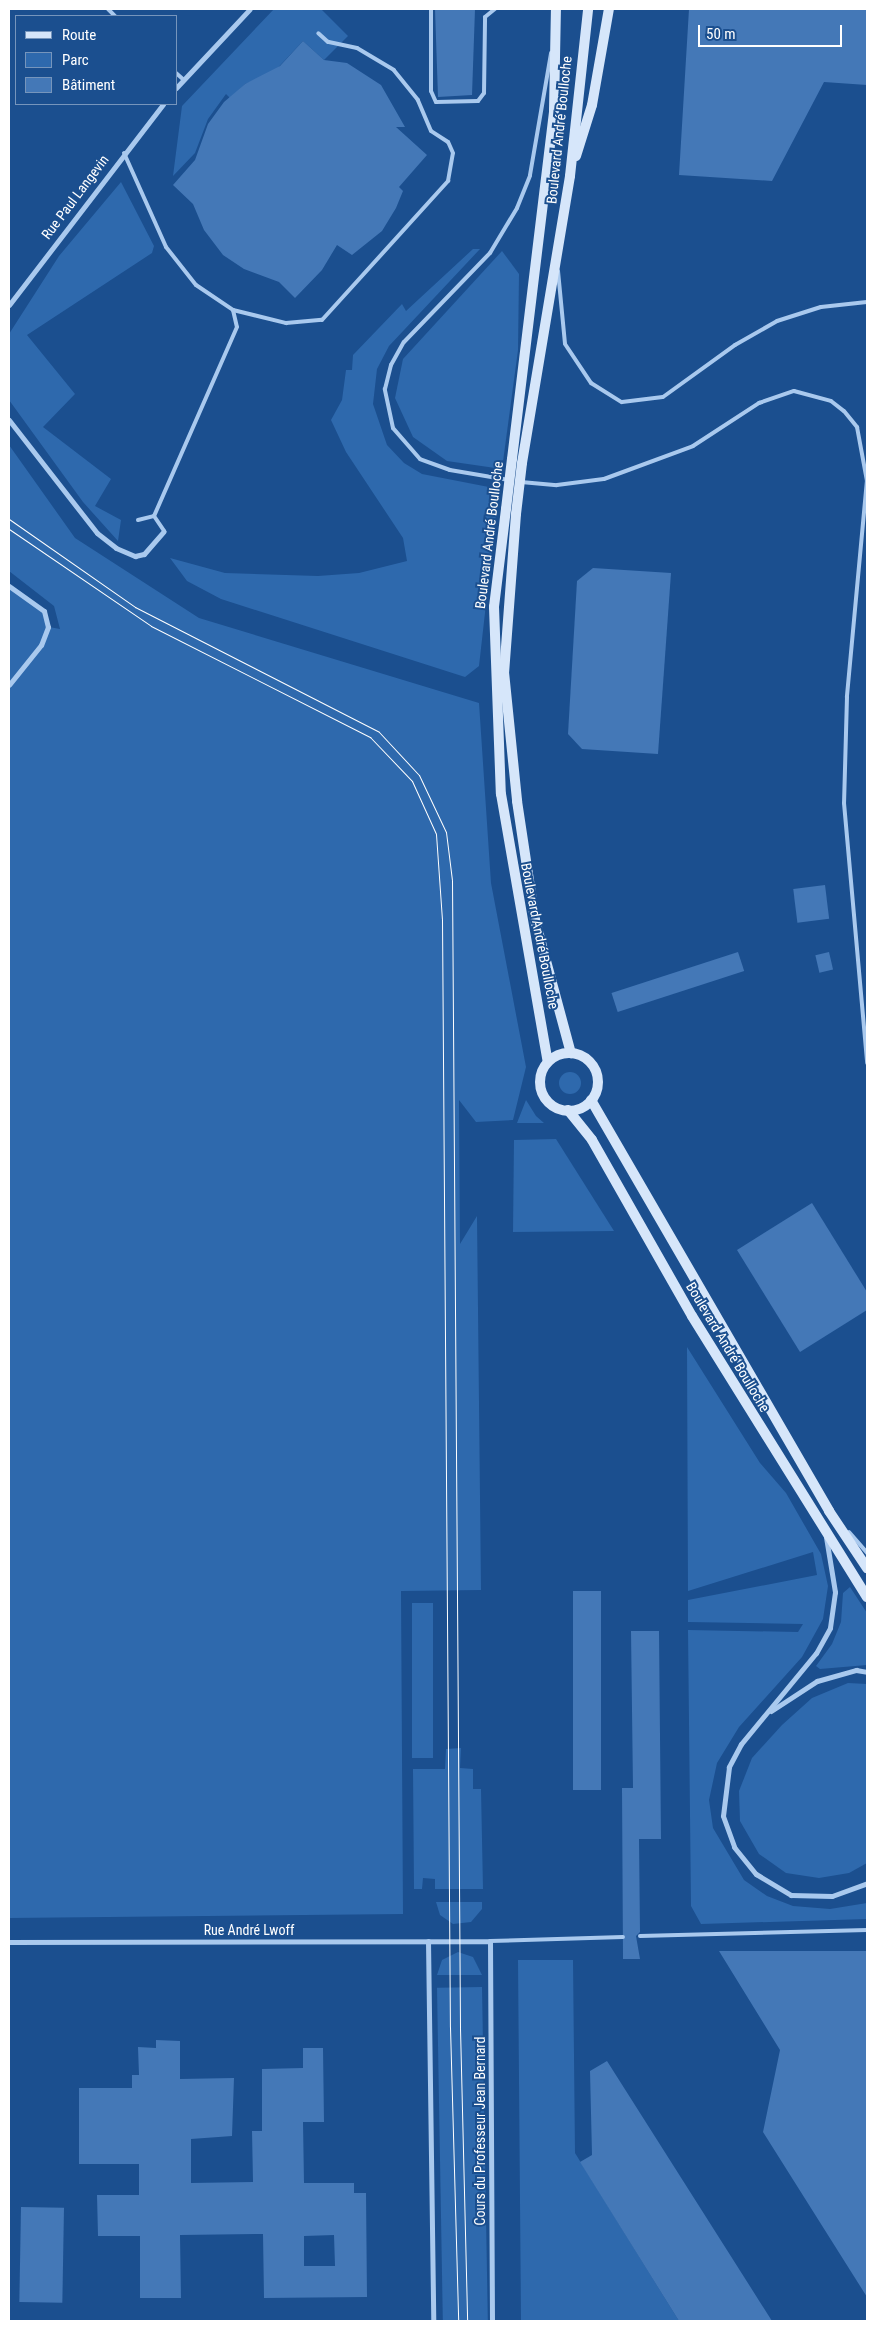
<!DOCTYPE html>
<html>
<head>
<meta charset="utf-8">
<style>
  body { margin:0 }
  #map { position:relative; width:876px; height:2330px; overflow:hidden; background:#1b4f8f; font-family:"Roboto Condensed",sans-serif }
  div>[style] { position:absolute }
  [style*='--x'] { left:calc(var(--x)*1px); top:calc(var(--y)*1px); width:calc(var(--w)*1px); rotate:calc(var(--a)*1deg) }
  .green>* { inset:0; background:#2e69ad; transform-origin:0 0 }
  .round { border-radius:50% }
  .building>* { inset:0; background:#4478b7; transform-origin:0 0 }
  .lane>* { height:4px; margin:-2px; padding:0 2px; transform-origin:2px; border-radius:2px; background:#a9c9ee }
  .street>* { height:5px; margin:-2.5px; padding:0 2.5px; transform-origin:2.5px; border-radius:2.5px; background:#a9c9ee }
  .secondary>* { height:10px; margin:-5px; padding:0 5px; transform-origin:5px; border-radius:5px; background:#d6e6fa }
  .secondary>.ring { margin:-5px; padding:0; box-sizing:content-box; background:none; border:10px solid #d6e6fa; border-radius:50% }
  .tram>* { height:1px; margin:-0.5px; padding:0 0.5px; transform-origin:0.5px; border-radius:0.5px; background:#fff }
  .secondary-bridge>* { height:10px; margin:-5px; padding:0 5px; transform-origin:5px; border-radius:5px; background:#d6e6fa }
  span { translate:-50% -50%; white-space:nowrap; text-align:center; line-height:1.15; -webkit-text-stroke:4px #1b4f8f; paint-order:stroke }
  .street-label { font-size:14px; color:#fff }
  .frame { position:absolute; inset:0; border:10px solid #fff; pointer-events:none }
  .legend { position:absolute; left:15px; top:15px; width:162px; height:90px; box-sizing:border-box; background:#1b4f8f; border:1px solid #7695bc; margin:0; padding:6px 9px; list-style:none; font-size:15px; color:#fff }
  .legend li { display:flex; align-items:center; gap:10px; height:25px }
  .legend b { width:25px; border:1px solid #7695bc }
  .scale { position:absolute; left:698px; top:25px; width:144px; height:22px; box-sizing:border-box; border:2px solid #fff; border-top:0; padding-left:6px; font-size:15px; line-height:18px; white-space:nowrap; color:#fff; -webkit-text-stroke:4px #1b4f8f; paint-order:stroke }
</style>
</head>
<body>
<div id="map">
  <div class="green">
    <i style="clip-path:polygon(274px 9px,321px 9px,348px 36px,324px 60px,303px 41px,273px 73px,245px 84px,230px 98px,226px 94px,208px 119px,195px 153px,173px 176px,182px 106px)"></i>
    <i style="clip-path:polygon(121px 182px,154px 246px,152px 253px,27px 335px,75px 394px,43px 427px,111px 479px,95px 506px,121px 520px,118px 541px,83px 502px,9px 400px,9px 334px,59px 256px)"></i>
    <i style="clip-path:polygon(473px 249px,480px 249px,389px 346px,377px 369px,373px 404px,387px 445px,404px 463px,422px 474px,499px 489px,479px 666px,465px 677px,221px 599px,187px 581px,170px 558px,225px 573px,318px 576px,359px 573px,407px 561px,403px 538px,346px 452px,331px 420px,342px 400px,346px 370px,352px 370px,353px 355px,402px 304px,406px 311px)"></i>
    <i style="clip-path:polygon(502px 251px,519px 274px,518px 350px,502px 469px,447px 461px,413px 437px,395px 398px,403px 359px)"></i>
    <i style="clip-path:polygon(9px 445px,75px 538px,199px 618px,479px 703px,491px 883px,526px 1067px,513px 1120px,476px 1122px,459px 1100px,460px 1244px,477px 1216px,481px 1590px,401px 1591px,403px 1914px,9px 1918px,9px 586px,44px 611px,49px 627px,60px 629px,54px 606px,9px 571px)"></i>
    <i class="round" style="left:559px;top:1072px;width:22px;height:22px"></i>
    <i style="clip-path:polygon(526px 1100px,536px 1116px,544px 1123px,517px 1123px)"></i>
    <i style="clip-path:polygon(556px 1139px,614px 1231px,513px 1232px,514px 1140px)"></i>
    <i style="clip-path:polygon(687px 1347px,760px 1463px,786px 1493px,821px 1554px,828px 1586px,823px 1619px,802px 1657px,739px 1727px,717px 1763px,709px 1800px,713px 1828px,744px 1880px,767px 1896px,793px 1906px,830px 1909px,867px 1903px,867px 1919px,701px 1924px,691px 1906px,688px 1630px,798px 1632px,803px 1624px,688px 1622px,688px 1600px,817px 1575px,813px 1552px,688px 1591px)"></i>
    <i style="clip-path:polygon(850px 1587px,867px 1613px,867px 1665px,820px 1669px,816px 1666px,832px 1644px,841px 1622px,843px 1593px)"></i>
    <i style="left:412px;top:1603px;width:21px;height:155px"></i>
    <i style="clip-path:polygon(848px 1683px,867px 1684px,867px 1863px,849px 1873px,819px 1878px,786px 1873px,759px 1854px,740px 1821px,739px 1791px,752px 1758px,782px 1725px,812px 1698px)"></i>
    <i style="clip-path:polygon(461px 1748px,460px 1768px,473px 1769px,473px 1789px,481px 1789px,483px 1889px,435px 1889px,435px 1879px,423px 1878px,422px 1889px,414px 1889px,413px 1769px,445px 1769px,446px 1749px)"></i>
    <i style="clip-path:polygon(436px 1902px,482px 1902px,482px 1909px,471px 1922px,453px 1924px,440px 1915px)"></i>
    <i style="clip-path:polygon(458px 1952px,473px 1957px,482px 1975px,437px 1975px,442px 1960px)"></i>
    <i style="clip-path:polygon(518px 1960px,573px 1960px,575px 2153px,679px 2321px,521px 2321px)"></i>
    <i style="left:482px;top:1987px;width:334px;height:45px;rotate:89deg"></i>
  </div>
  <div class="building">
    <i style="clip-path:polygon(435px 9px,475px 9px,472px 95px,438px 97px)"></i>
    <i style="clip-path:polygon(689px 9px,867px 9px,867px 85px,824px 82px,772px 181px,679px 175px)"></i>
    <i style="clip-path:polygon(303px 41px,324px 60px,347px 63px,381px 85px,405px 127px,396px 127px,427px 155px,399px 187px,403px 191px,396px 208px,382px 231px,352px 255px,337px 245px,322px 270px,295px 298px,279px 282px,244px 269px,223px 255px,204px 230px,193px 204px,173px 185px,195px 160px,208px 124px,224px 102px,245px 84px,280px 66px)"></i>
    <i style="clip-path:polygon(593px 568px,671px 573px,658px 754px,582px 749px,568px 734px,577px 581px)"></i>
    <i style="left:825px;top:885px;width:34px;height:32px;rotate:83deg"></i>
    <i style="left:738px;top:952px;width:20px;height:133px;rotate:72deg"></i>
    <i style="left:829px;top:952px;width:18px;height:14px;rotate:77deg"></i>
    <i style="clip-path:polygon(812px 1203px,867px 1292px,867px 1310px,800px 1352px,737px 1250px)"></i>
    <i style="left:601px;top:1591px;width:199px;height:28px;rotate:90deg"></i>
    <i style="clip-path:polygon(631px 1631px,659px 1631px,661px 1839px,639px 1839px,640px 1932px,636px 1936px,640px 1959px,623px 1959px,622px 1788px,633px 1788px)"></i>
    <i style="clip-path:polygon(719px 1951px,867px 1951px,867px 2297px,763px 2132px,780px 2050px)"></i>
    <i style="clip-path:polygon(evenodd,156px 2040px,180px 2041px,180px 2079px,234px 2078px,232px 2136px,191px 2139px,191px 2183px,253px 2182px,252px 2131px,262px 2131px,262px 2069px,303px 2068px,303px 2048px,323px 2048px,324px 2122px,303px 2122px,304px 2183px,354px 2183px,354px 2193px,366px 2193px,367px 2297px,264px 2298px,263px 2234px,180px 2235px,181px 2298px,140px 2298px,140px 2236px,98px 2236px,97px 2195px,139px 2195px,139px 2164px,79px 2164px,79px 2088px,132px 2088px,132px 2075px,139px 2075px,138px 2047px,156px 2048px,156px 2040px,334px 2235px,335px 2266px,304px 2266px,304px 2236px,334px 2235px)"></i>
    <i style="clip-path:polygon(607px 2061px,772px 2321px,679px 2321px,580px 2162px,592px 2155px,590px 2071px)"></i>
    <i style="left:21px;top:2207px;width:43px;height:95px;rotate:1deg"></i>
  </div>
  <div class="lane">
    <i style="--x:108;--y:9;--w:10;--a:45"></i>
    <i style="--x:431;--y:9;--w:82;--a:90"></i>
    <i style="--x:431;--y:91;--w:12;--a:66"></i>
    <i style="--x:436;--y:102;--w:42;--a:-1.4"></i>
    <i style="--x:478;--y:101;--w:10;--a:-53"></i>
    <i style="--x:484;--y:93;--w:76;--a:-89.2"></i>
    <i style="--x:485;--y:17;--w:13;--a:-39"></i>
    <i style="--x:176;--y:73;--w:9;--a:41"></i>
    <i style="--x:124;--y:153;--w:103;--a:65.9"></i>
    <i style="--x:166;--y:247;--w:48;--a:51.7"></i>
    <i style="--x:196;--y:285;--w:45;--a:34"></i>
    <i style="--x:233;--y:310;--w:17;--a:77"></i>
    <i style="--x:237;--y:327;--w:206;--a:113.7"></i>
    <i style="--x:558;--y:271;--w:73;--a:84.5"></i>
    <i style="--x:565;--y:344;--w:47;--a:56.3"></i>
    <i style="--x:591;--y:383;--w:36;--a:32"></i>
    <i style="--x:622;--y:402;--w:41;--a:-7"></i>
    <i style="--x:663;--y:397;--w:89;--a:-35.8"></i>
    <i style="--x:735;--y:345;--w:48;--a:-29.7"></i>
    <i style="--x:777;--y:321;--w:46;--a:-17.7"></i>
    <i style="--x:821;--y:307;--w:46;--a:-6.2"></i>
    <i style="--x:233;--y:310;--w:55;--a:13.8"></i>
    <i style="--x:286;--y:323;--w:36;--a:-5"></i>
    <i style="--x:322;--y:320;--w:188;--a:-47.8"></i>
    <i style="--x:448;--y:181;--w:28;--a:-80"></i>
    <i style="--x:453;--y:153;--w:12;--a:-114"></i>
    <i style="--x:448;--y:142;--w:20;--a:-147"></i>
    <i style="--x:431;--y:131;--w:34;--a:-113"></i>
    <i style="--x:418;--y:100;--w:38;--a:-129"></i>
    <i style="--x:394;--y:70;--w:43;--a:-149.3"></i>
    <i style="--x:357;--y:48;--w:30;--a:-168"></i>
    <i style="--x:328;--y:42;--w:13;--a:-138"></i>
    <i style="--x:509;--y:480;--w:60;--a:-170.4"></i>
    <i style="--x:450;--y:470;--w:32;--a:-160"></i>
    <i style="--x:420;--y:459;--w:41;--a:-131.1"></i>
    <i style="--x:393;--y:428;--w:40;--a:-102"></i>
    <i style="--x:385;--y:389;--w:25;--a:-76"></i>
    <i style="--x:391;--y:365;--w:26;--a:-61"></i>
    <i style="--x:404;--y:342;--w:124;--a:-46"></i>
    <i style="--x:490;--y:253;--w:52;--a:-59"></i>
    <i style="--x:517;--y:208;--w:35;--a:-68"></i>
    <i style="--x:530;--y:175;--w:124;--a:-80.2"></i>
    <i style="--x:867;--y:480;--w:218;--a:95.3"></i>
    <i style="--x:847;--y:697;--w:106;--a:91.6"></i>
    <i style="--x:844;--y:803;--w:261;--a:84.9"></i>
    <i style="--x:521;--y:482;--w:36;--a:5"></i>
    <i style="--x:557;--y:485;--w:47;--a:-7.3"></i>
    <i style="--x:604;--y:479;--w:95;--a:-20.3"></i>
    <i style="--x:693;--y:446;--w:79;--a:-33.1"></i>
    <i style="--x:759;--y:403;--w:37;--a:-19"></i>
    <i style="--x:794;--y:391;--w:38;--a:15"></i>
    <i style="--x:831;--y:401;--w:16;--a:38"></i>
    <i style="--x:844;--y:411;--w:21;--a:51"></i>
    <i style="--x:857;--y:427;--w:55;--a:79.5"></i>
    <i style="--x:138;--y:520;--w:16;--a:-14"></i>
    <i style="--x:154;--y:516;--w:18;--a:56"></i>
    <i style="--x:849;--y:1532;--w:28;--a:49"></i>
    <i style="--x:640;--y:1936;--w:227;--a:-1.5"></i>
    <i style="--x:490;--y:1941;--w:133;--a:-1.7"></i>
  </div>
  <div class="street">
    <i style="--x:176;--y:88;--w:108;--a:-46.9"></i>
    <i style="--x:9;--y:305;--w:253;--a:-52.5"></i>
    <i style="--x:9;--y:420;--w:143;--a:52.1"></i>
    <i style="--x:97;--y:533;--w:24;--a:38"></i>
    <i style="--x:116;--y:548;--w:21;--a:23"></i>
    <i style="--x:135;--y:556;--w:9;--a:-13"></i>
    <i style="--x:144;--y:554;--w:30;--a:-49"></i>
    <i style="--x:9;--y:586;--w:43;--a:35.5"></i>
    <i style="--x:44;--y:611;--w:16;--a:76"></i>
    <i style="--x:48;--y:627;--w:19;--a:111"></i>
    <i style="--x:41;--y:645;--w:51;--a:128.7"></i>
    <i style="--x:826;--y:1537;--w:56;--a:80.7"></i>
    <i style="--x:835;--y:1592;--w:36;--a:98"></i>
    <i style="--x:830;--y:1628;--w:29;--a:119"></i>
    <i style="--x:816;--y:1653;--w:118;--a:129.5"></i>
    <i style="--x:741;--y:1744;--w:26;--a:118"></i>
    <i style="--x:729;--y:1767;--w:49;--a:97"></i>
    <i style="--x:723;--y:1816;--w:33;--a:70"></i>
    <i style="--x:734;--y:1847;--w:35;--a:51"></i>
    <i style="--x:756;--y:1874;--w:41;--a:31"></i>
    <i style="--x:791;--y:1895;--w:41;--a:1.4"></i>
    <i style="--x:832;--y:1896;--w:37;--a:-20"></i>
    <i style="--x:771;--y:1711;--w:55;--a:-33.1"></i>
    <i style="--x:817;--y:1681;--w:41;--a:-15.8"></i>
    <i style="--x:856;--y:1670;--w:11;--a:10"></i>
    <i style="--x:428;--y:1941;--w:380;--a:89.2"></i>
    <i style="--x:9;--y:1942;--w:481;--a:-0.1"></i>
    <i style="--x:490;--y:1941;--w:380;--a:89.7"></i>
  </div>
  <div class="secondary">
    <i style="--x:576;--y:156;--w:53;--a:-72.6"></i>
    <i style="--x:592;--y:105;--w:97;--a:-80"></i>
    <i style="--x:512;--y:459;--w:352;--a:-83.1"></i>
    <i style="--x:554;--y:110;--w:101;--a:-88.9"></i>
    <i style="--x:522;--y:463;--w:291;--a:-80.5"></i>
    <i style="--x:570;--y:176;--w:168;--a:-83.8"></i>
    <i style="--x:506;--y:509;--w:99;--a:97"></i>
    <i style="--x:494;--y:607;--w:187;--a:87.9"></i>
    <i style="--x:501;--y:794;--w:272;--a:80.1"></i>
    <i style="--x:516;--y:514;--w:158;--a:94.3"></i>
    <i style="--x:504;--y:672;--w:130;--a:84.2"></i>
    <i style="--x:517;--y:801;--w:120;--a:81.4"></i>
    <i style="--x:535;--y:920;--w:138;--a:74.9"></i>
    <i class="ring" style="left:540px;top:1053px;width:48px;height:48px"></i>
    <i style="--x:591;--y:1100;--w:475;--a:59.9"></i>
    <i style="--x:829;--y:1511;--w:69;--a:56.3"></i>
    <i style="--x:568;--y:1110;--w:38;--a:51"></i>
    <i style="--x:592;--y:1140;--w:202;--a:60.4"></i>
    <i style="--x:692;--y:1316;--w:331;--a:58.1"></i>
  </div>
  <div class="tram">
    <i style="--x:9;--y:519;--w:154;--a:34.9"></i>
    <i style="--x:135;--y:607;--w:274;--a:27.1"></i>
    <i style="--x:379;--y:732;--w:59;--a:47.1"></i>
    <i style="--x:419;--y:775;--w:63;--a:64.7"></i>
    <i style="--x:446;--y:832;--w:48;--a:82.9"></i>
    <i style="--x:452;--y:880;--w:1148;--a:89.6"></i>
    <i style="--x:460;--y:2028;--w:293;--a:88.6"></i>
    <i style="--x:9;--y:529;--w:172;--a:34.3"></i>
    <i style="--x:151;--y:626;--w:246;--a:26.9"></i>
    <i style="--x:370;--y:737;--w:61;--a:46.3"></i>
    <i style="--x:412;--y:781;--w:58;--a:65.6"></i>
    <i style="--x:436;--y:834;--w:85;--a:86"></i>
    <i style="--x:442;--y:919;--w:1108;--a:89.59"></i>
    <i style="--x:450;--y:2027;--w:294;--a:88.4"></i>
  </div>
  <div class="secondary-bridge">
    <i style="--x:506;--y:509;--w:50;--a:-83.2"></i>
    <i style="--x:516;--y:514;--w:51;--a:-83.3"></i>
  </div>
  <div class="street-label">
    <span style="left:559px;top:130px;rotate:-84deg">Boulevard André Boulloche</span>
    <span style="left:75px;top:197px;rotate:-53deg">Rue Paul Langevin</span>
    <span style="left:489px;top:535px;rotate:-83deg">Boulevard André Boulloche</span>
    <span style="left:540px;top:936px;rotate:79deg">Boulevard André Boulloche</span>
    <span style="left:728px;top:1347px;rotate:59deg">Boulevard André Boulloche</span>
    <span style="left:249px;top:1930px">Rue André Lwoff</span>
    <span style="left:480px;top:2131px;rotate:-90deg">Cours du Professeur Jean Bernard</span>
  </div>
  <div class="frame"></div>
  <ul class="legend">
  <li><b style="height:6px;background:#d6e6fa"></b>Route</li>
  <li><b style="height:14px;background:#2e69ad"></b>Parc</li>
  <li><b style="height:14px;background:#4478b7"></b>Bâtiment</li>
  </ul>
  <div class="scale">50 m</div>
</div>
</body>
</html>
